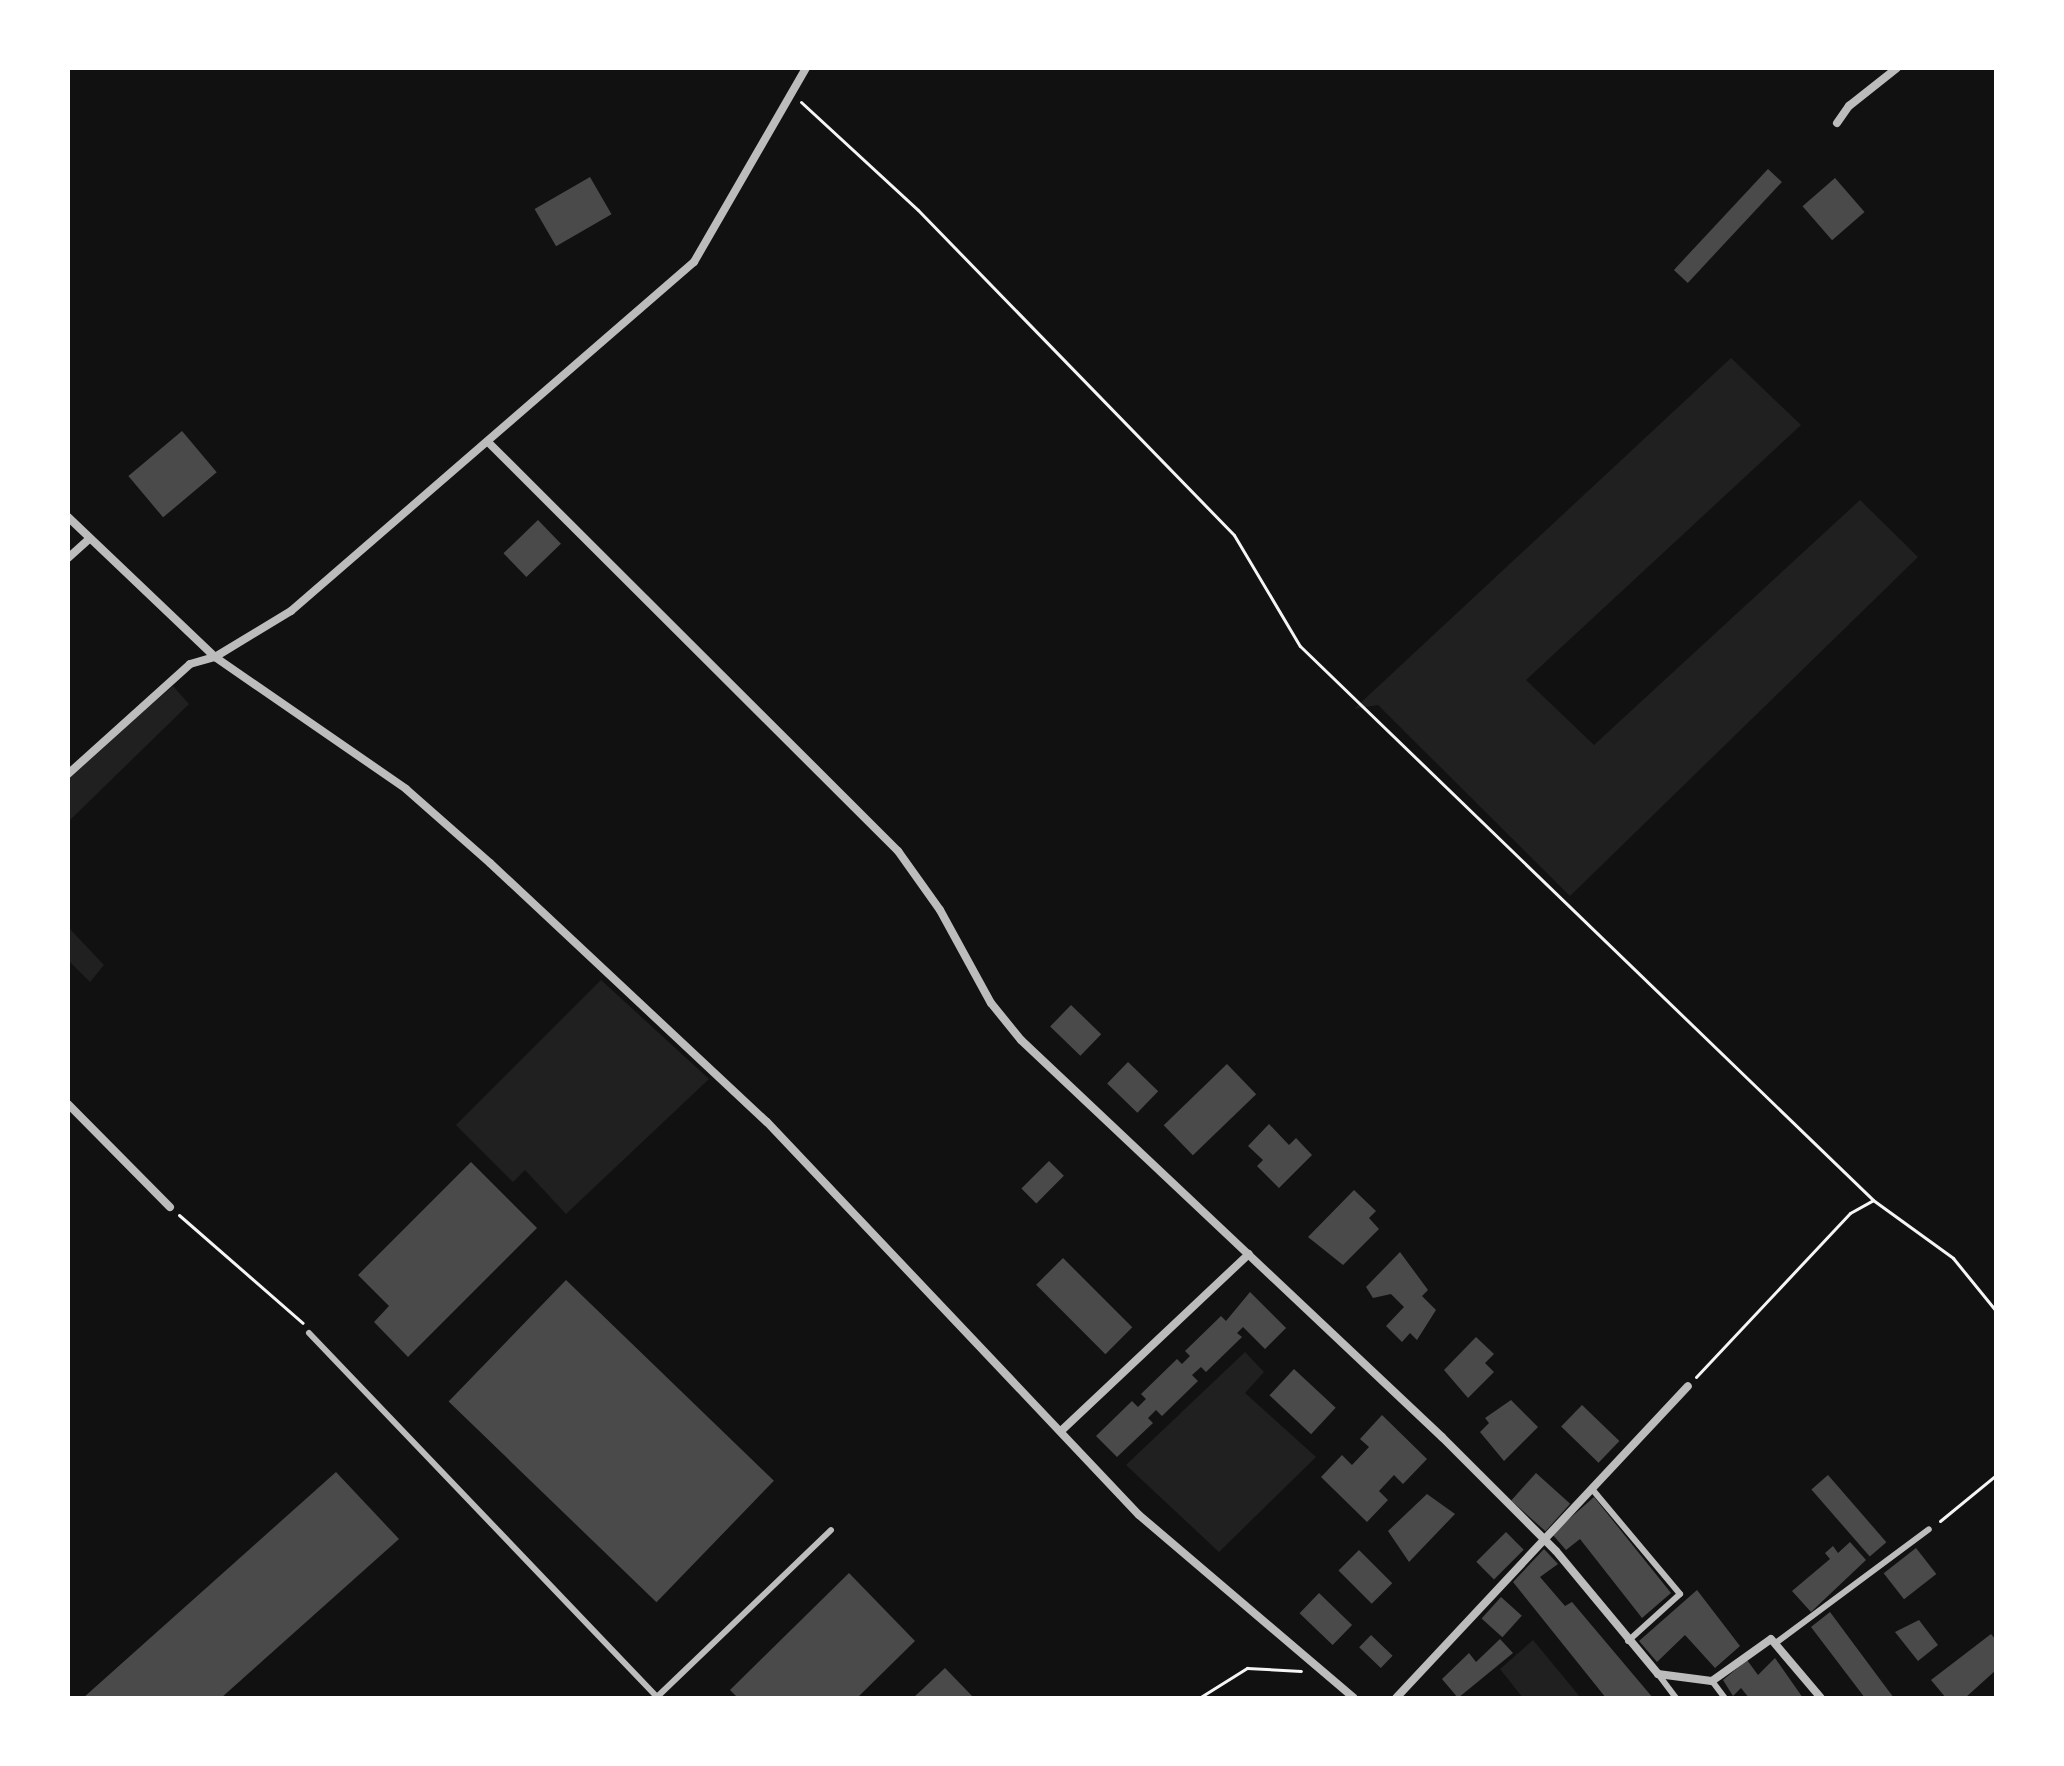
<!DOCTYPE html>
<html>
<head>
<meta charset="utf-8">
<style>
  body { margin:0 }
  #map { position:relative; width:2064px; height:1766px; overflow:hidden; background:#111; font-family:"Exo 2",sans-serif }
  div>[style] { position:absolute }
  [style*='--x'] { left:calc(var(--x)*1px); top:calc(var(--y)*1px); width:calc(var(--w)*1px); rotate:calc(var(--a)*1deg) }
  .green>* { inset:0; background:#202020 }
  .building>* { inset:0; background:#4a4a4a; transform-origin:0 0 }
  .path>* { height:3px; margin:-1.5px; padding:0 1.5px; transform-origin:1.5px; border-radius:1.5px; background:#f5f5f5 }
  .service>* { height:6px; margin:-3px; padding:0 3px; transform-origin:3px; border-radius:3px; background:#bcbcbc }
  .minor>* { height:8px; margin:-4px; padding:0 4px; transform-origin:4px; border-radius:4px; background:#bcbcbc }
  span { translate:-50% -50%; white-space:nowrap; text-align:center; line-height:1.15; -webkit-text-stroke:6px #fff; paint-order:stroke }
  .frame { position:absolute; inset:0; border:70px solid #fff; pointer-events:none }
</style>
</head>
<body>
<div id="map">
  <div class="green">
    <i style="clip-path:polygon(1731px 358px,1801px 425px,1526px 680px,1594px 745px,1860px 500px,1918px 557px,1570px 896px,1378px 705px,1354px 709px)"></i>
    <i style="clip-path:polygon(173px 686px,189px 704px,68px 822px,68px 775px)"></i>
    <i style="clip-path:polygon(68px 927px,104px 965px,90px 982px,68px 960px)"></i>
    <i style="clip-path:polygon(601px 980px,709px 1079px,566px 1214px,525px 1170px,513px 1182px,456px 1125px)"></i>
    <i style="clip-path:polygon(1245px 1352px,1264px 1372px,1245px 1393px,1316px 1457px,1219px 1552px,1126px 1465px)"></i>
    <i style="clip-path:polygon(1533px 1640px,1581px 1698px,1523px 1698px,1500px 1669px)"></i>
  </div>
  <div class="building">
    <i style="left:1768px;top:169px;width:19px;height:138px;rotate:43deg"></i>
    <i style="left:590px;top:177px;width:43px;height:64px;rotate:60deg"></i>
    <i style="left:1835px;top:178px;width:45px;height:43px;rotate:49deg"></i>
    <i style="left:182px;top:431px;width:54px;height:70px;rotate:50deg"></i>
    <i style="left:538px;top:520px;width:33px;height:48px;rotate:46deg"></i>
    <i style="left:1071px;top:1005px;width:42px;height:30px;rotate:44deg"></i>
    <i style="left:1128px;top:1062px;width:42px;height:30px;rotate:44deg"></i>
    <i style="left:1227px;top:1064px;width:42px;height:88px;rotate:46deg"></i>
    <i style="clip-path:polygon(1269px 1124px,1289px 1145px,1296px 1138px,1312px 1155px,1279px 1188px,1257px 1166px,1263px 1160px,1248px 1146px)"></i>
    <i style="left:1049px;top:1161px;width:21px;height:39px;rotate:45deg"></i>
    <i style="clip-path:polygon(471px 1162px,537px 1228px,408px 1357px,374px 1322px,389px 1306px,358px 1275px)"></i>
    <i style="clip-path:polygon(1354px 1190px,1376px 1211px,1369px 1218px,1379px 1229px,1343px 1265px,1308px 1237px)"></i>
    <i style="clip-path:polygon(1400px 1252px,1428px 1290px,1422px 1296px,1436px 1310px,1417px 1340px,1410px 1333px,1402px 1342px,1386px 1326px,1404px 1307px,1391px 1294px,1373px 1298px,1366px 1287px)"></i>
    <i style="left:1063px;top:1258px;width:98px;height:38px;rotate:45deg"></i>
    <i style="left:566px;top:1280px;width:289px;height:169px;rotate:44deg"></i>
    <i style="clip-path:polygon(1250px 1292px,1286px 1328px,1265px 1349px,1243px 1327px,1237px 1333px,1242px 1337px,1206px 1372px,1201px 1367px,1192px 1375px,1198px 1381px,1162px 1416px,1156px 1410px,1148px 1418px,1153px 1423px,1117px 1457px,1096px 1436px,1132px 1401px,1138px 1407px,1146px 1399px,1141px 1394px,1177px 1359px,1182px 1364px,1190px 1356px,1185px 1351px,1221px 1316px,1226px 1321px)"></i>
    <i style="clip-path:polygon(1476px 1337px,1494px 1354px,1485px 1363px,1494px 1372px,1468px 1398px,1444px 1370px)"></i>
    <i style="left:1294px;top:1369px;width:57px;height:36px;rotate:43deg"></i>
    <i style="clip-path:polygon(1511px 1400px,1538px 1427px,1504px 1461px,1480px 1432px,1489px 1423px,1485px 1418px)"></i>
    <i style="left:1582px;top:1405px;width:52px;height:30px;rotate:44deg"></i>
    <i style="clip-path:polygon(1382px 1415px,1427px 1459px,1403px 1484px,1394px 1475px,1379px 1491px,1388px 1500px,1367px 1522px,1321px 1477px,1342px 1455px,1352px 1465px,1369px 1447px,1360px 1439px)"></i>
    <i style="clip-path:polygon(336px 1472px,399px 1539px,221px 1698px,83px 1698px)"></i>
    <i style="left:1536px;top:1473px;width:46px;height:37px;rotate:42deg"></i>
    <i style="left:1828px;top:1475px;width:89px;height:22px;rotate:49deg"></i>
    <i style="clip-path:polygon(1427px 1494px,1455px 1514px,1409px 1562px,1388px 1531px)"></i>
    <i style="clip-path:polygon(1594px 1497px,1671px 1593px,1642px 1618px,1580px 1539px,1566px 1550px,1552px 1534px)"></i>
    <i style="left:1506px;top:1532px;width:25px;height:42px;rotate:45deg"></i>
    <i style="clip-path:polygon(1850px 1542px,1866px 1560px,1811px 1612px,1792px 1591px,1830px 1559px,1825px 1553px,1833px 1546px,1838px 1553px)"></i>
    <i style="left:1916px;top:1548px;width:33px;height:41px;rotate:52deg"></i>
    <i style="clip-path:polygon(1544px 1549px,1558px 1564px,1540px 1577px,1565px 1606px,1572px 1602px,1653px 1698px,1606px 1698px,1513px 1582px)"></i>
    <i style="left:1359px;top:1550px;width:47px;height:29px;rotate:45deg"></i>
    <i style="clip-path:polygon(849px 1573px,915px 1641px,857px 1698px,738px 1698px,730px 1690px)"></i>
    <i style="clip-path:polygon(1697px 1590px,1740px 1646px,1715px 1668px,1685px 1635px,1657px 1662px,1639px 1641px)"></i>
    <i style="left:1319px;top:1593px;width:46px;height:28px;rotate:44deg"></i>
    <i style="left:1501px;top:1597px;width:28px;height:29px;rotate:42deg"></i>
    <i style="clip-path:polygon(1830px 1612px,1879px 1678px,1894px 1698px,1865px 1698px,1811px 1627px)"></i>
    <i style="clip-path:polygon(1919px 1620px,1938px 1645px,1918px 1661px,1895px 1632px)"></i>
    <i style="clip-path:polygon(1991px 1634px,1996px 1640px,1996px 1670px,1965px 1698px,1946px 1698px,1931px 1680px)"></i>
    <i style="left:1371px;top:1635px;width:30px;height:17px;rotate:44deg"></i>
    <i style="clip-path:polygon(1500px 1639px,1513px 1653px,1458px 1698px,1442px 1679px,1469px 1653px,1476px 1662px)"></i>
    <i style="clip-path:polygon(1775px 1658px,1803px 1698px,1749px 1698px,1741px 1688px,1733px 1696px,1723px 1680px,1747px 1660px,1758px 1675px)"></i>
    <i style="clip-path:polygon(945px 1668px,974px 1698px,913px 1698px)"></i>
  </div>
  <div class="path">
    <i style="--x:801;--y:102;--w:159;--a:42.7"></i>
    <i style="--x:918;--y:210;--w:453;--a:45.8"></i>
    <i style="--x:1234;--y:535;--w:129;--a:59.3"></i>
    <i style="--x:1300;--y:646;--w:797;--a:44.03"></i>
    <i style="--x:1873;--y:1200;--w:99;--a:35.9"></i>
    <i style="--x:1953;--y:1258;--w:68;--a:50.9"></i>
    <i style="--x:179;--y:1215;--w:164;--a:41.1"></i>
    <i style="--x:1696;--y:1377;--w:225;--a:-46.8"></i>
    <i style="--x:1850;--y:1213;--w:26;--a:-29"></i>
    <i style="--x:1940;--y:1521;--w:72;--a:-39.4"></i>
    <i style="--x:1199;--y:1698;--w:57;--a:-32"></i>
    <i style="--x:1247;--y:1668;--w:54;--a:3.2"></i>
  </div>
  <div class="service">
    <i style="--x:309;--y:1333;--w:505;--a:46.28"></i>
    <i style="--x:1592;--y:1489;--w:137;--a:50"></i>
    <i style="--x:1680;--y:1594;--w:70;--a:137.9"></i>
    <i style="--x:1777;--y:1642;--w:189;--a:-36.6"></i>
    <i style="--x:1658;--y:1674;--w:30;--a:53"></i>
    <i style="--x:1712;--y:1681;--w:21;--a:53"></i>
    <i style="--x:657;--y:1697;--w:241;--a:-43.8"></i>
  </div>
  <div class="minor">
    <i style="--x:1837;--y:123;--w:21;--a:-55"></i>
    <i style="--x:1849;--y:106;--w:61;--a:-38.4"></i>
    <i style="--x:489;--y:443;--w:578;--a:44.93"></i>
    <i style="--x:898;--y:851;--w:72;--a:54.6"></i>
    <i style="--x:940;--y:910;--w:106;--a:61.3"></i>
    <i style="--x:991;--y:1003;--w:48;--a:51"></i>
    <i style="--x:1021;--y:1040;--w:579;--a:43.32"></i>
    <i style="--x:1442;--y:1437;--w:161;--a:45"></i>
    <i style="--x:1556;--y:1551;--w:160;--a:50.3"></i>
    <i style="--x:1658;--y:1674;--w:54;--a:7.4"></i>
    <i style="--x:1712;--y:1681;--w:72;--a:-35.4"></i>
    <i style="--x:1771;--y:1639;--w:77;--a:49.7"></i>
    <i style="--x:68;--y:517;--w:203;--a:43.6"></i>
    <i style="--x:215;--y:657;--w:232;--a:34.6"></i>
    <i style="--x:406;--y:789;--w:112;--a:41.4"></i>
    <i style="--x:490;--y:863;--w:379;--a:43.1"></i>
    <i style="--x:767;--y:1122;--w:541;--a:46.57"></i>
    <i style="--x:1139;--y:1515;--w:282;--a:40.4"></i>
    <i style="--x:68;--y:558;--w:28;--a:-42"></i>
    <i style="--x:68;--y:774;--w:164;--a:-42"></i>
    <i style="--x:190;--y:664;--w:26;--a:-16"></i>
    <i style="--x:215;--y:657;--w:89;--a:-31.2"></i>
    <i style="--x:291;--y:611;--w:533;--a:-40.89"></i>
    <i style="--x:694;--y:262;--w:224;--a:-60"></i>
    <i style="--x:68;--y:1104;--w:145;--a:45.3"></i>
    <i style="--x:1061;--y:1431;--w:258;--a:-43.3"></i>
    <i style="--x:1396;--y:1698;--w:427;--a:-46.9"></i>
  </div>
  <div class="frame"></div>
</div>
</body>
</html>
